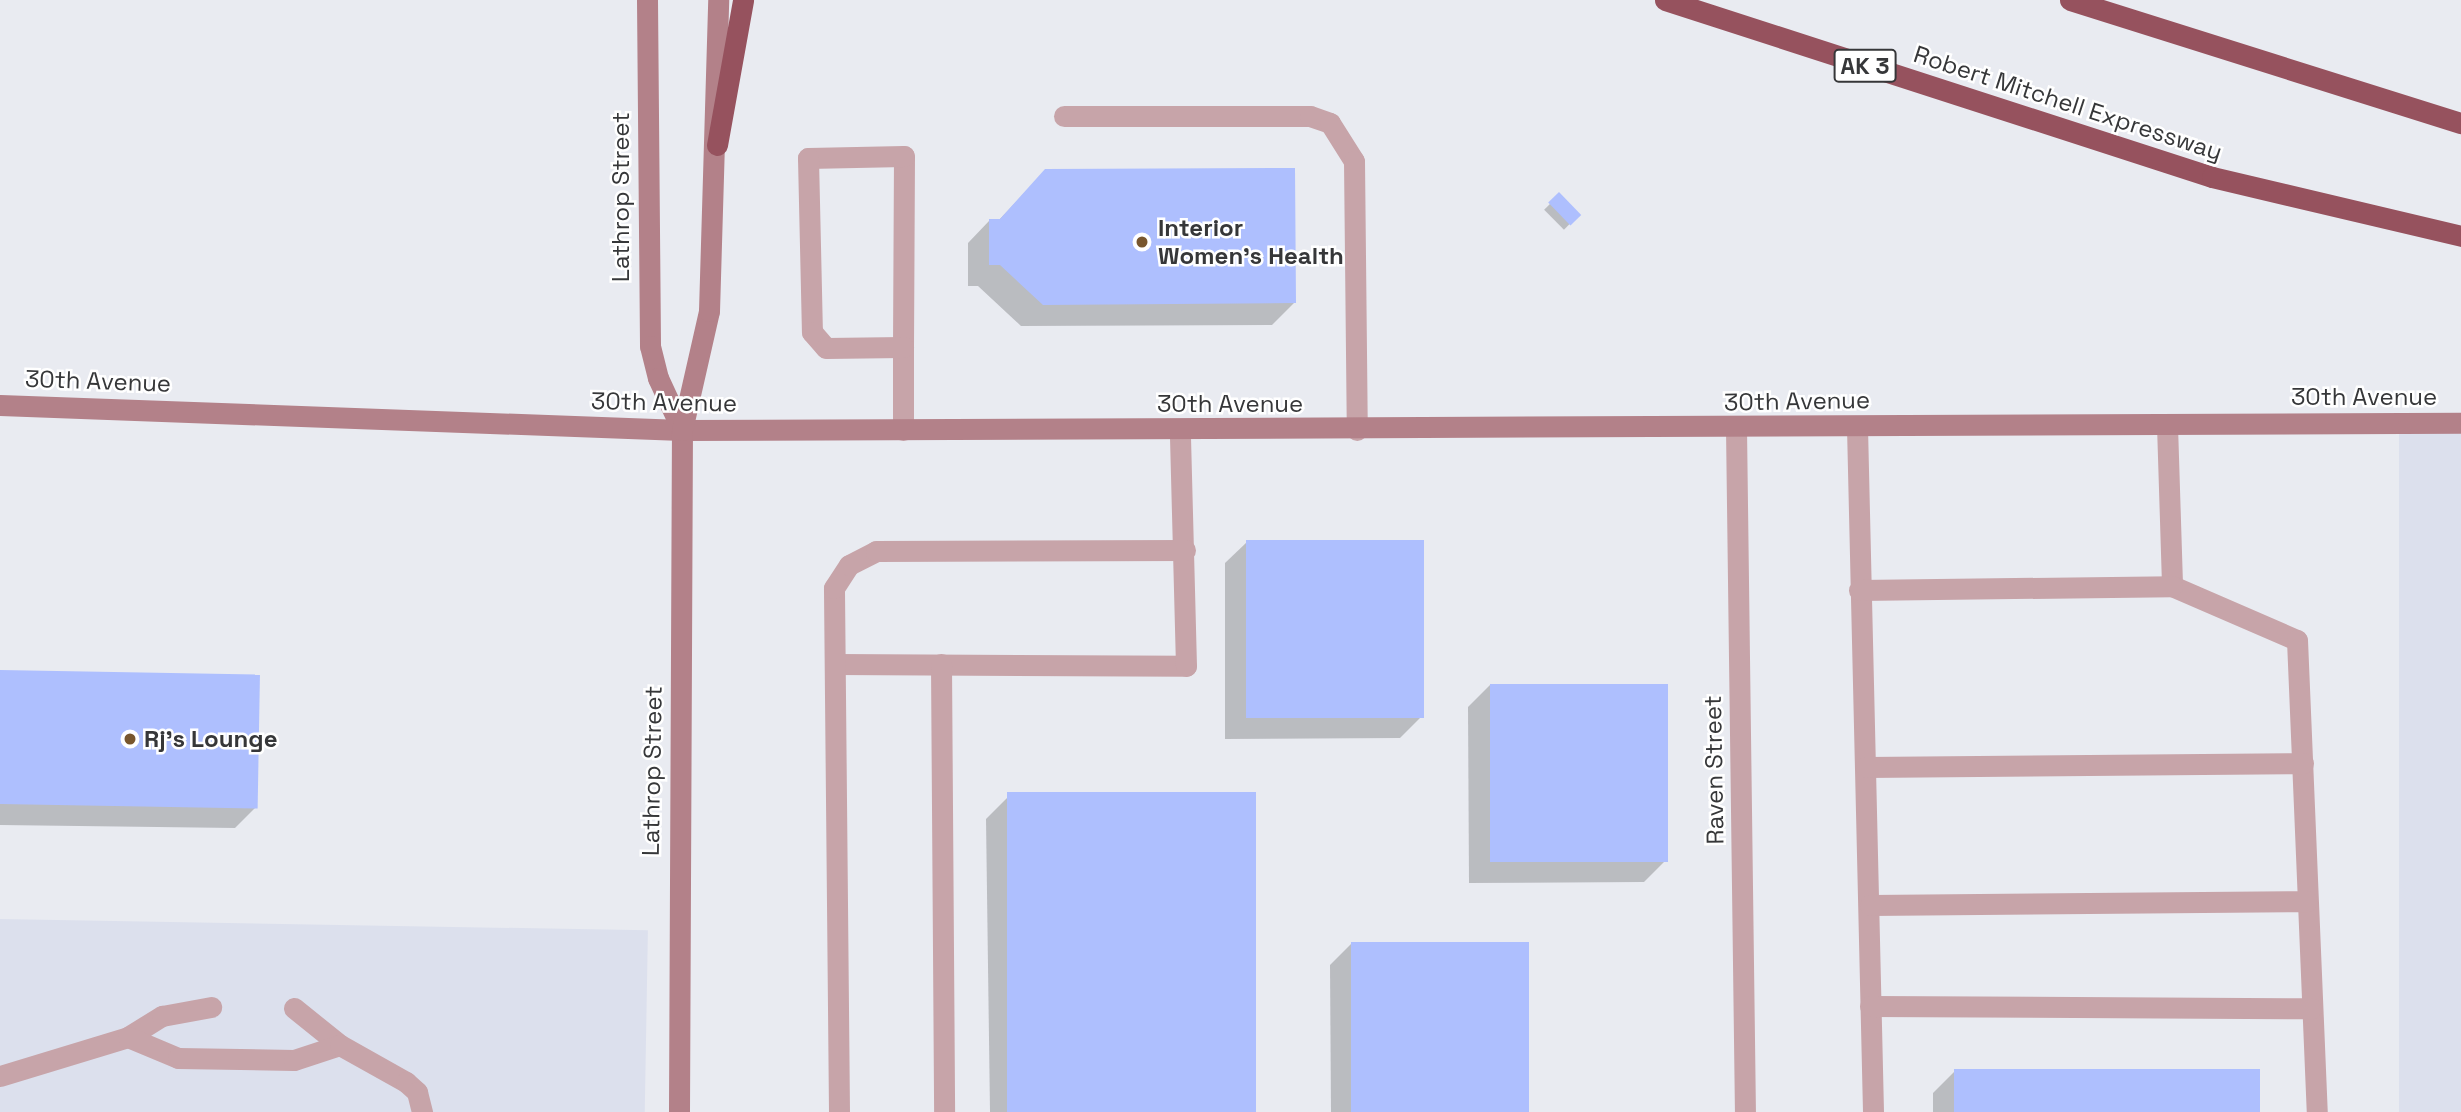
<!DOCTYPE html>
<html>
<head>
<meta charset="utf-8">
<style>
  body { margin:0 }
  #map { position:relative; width:2461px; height:1112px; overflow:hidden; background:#e9ebf1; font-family:"Space Grotesk",sans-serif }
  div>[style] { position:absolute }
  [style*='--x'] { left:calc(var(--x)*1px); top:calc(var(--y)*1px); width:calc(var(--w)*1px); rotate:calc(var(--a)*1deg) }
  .built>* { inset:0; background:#dce0ed; transform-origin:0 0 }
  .shadow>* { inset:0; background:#0003; transform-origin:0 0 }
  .building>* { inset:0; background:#aebffe; transform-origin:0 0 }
  .lane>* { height:21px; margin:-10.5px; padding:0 10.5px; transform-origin:10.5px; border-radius:10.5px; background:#c7a4a9 }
  .street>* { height:21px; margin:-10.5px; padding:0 10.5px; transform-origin:10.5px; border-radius:10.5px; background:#c7a4a9 }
  .secondary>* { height:21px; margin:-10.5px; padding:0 10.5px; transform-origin:10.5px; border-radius:10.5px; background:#b38189 }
  .highway>* { height:21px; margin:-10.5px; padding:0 10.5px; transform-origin:10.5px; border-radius:10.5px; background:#96525e }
  .dots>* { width:19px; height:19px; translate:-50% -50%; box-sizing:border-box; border:4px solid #fff; border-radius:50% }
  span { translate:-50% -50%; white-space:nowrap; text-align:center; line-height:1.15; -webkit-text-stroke:5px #fff; paint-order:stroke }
  .shield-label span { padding:2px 5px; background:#fff; border:2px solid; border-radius:5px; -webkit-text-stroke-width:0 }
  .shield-label { font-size:23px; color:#363739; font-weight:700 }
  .street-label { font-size:24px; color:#363739 }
  .poi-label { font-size:24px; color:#363739; font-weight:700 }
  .left { translate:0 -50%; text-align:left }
</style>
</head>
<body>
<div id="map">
  <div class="built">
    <i style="left:2399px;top:432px;width:62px;height:680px"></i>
    <i style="left:0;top:919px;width:648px;height:193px;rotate:1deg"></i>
  </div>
  <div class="shadow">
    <i style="clip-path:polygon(1045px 171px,1294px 303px,1272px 325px,1021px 326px,978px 286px,968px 286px,968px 243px,989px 221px,998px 221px)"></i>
    <i style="left:1559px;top:195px;width:28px;height:21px;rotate:45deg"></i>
    <i style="clip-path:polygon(1247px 542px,1422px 716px,1400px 738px,1225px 739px,1225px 563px)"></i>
    <i style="clip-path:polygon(0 672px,257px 806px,235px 828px,0 825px)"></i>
    <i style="clip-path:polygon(1490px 685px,1666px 860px,1644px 882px,1469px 883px,1468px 707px)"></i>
    <i style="clip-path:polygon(1008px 797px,1254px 1112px,990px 1112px,986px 819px)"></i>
    <i style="clip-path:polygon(1352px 943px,1528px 1112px,1331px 1112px,1330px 965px)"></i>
    <i style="clip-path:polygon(1955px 1071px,2258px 1112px,1933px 1112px,1933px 1093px)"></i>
  </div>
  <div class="building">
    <i style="clip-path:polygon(1295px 168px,1296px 303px,1043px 305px,1000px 265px,989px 265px,989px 219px,1000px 219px,1045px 169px)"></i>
    <i style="left:1559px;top:192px;width:32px;height:15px;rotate:46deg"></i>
    <i style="left:1246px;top:540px;width:178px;height:178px"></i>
    <i style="left:0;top:670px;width:260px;height:134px;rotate:1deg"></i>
    <i style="left:1490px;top:684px;width:178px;height:178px"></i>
    <i style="left:1256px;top:792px;width:320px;height:249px;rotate:90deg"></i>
    <i style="left:1351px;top:942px;width:178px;height:170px"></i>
    <i style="left:1954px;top:1069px;width:306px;height:43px"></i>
  </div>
  <div class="lane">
    <i style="--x:1064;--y:116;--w:246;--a:0"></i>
    <i style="--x:1310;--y:116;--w:21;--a:19"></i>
    <i style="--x:1330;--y:123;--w:45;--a:57.7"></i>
    <i style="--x:1354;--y:161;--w:269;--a:89.4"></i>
    <i style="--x:2167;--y:425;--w:161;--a:88.2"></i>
    <i style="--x:2172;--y:586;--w:136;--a:23.4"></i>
    <i style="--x:2297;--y:640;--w:472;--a:87.6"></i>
    <i style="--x:1857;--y:427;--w:685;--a:88.66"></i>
    <i style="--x:903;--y:430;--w:83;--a:-90"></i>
    <i style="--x:903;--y:347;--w:191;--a:-89.7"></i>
    <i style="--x:904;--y:156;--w:96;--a:178.8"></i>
    <i style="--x:808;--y:158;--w:174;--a:88.7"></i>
    <i style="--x:812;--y:332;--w:21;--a:49"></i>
    <i style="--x:826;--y:348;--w:77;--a:-0.7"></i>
    <i style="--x:1859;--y:590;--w:313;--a:-0.7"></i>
    <i style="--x:835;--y:664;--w:351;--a:0.3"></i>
    <i style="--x:1186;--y:666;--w:236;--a:-91.5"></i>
    <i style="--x:941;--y:664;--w:448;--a:89.6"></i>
    <i style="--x:1866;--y:767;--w:437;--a:-0.5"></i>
    <i style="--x:1870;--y:905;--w:437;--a:-0.5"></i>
    <i style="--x:1870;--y:1006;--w:441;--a:0.3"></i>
    <i style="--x:294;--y:1008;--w:59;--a:38.8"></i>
    <i style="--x:128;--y:1037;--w:40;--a:-32"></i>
    <i style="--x:162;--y:1016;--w:50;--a:-10.4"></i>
    <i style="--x:0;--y:1076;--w:134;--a:-16.9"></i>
    <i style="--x:128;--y:1037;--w:54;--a:22.8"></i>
    <i style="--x:178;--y:1058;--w:116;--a:1"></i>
    <i style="--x:294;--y:1060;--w:48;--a:-18.1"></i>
    <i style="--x:340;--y:1045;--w:76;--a:29.3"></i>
    <i style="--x:406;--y:1082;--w:15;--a:42"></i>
    <i style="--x:417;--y:1092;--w:21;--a:76"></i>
    <i style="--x:839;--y:1112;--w:524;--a:-90.55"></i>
    <i style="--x:834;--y:588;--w:27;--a:-57"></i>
    <i style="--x:849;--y:565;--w:30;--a:-27"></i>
    <i style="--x:876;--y:551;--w:309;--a:-0.2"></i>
  </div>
  <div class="street">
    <i style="--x:1736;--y:428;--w:684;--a:89.25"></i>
  </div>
  <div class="secondary">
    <i style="--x:647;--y:0;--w:346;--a:89.5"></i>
    <i style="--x:650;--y:346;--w:33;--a:76"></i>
    <i style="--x:658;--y:378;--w:57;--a:65.2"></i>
    <i style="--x:0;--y:405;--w:682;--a:2.1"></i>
    <i style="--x:682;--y:430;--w:1779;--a:-0.23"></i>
    <i style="--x:679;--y:1112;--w:682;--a:-89.75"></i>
    <i style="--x:682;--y:430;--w:122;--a:-77.2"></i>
    <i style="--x:709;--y:311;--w:311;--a:-88.3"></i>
  </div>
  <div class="highway">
    <i style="--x:1665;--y:0;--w:575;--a:17.93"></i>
    <i style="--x:2212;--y:177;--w:256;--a:13.3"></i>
    <i style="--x:2070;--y:0;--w:410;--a:17.5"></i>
    <i style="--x:717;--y:145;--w:147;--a:-79.8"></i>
  </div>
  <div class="dots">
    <i style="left:1142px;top:242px;background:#78562e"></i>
    <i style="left:130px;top:739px;background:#78562e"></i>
  </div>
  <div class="shield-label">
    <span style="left:1865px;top:66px">AK 3</span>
  </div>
  <div class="street-label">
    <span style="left:2068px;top:103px;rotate:18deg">Robert Mitchell Expressway</span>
    <span style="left:621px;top:197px;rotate:-90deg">Lathrop Street</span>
    <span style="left:98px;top:381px;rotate:2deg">30th Avenue</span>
    <span style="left:2364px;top:397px">30th Avenue</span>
    <span style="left:1797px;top:401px;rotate:-1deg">30th Avenue</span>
    <span style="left:664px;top:402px;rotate:1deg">30th Avenue</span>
    <span style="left:1230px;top:404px">30th Avenue</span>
    <span style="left:1714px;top:770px;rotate:-91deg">Raven Street</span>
    <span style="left:652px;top:771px;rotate:-89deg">Lathrop Street</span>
  </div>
  <div class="poi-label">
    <span class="left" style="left:1158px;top:242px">Interior<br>Women's Health</span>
    <span class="left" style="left:144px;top:739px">Rj's Lounge</span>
  </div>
</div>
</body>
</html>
